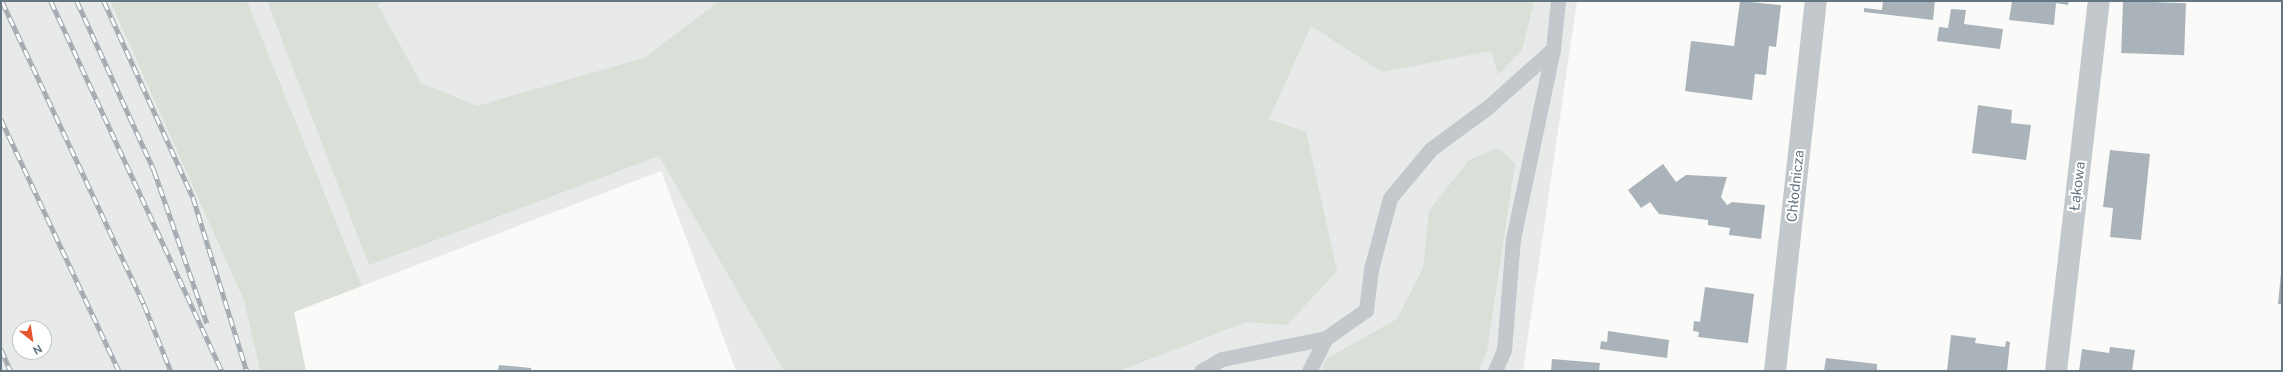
<!DOCTYPE html>
<html>
<head>
<meta charset="utf-8">
<style>
  body { margin:0 }
  #map { position:relative; width:2283px; height:372px; overflow:hidden; background:#fafaf8; font-family:"Public Sans",sans-serif }
  div>[style] { position:absolute }
  [style*='--x'] { left:calc(var(--x)*1px); top:calc(var(--y)*1px); width:calc(var(--w)*1px); rotate:calc(var(--a)*1deg) }
  .built>* { inset:0; background:#e8e9e9 }
  .green>* { inset:0; background:#dadfd7 }
  .building>* { inset:0; background:#aab3b9; transform-origin:0 0 }
  .lane>* { height:15px; margin:-7.5px; padding:0 7.5px; transform-origin:7.5px; border-radius:7.5px; background:#c3c8cc }
  .street>* { height:22px; margin:-11px; padding:0 11px; transform-origin:11px; border-radius:11px; background:#c3c8cc }
  .rail>* { height:4.5px; margin-top:-2.25px; transform-origin:0; background:repeating-linear-gradient(90deg,#fff 0 9px,#a2aab0 0 18px); box-sizing:border-box; border-block:1px solid #a2aab0 }
  span { translate:-50% -50%; white-space:nowrap; text-align:center; line-height:1.15; -webkit-text-stroke:4px #fff; paint-order:stroke }
  .street-label { font-size:14px; color:#657683 }
  .frame { position:absolute; inset:0; border:2px solid #657683; pointer-events:none }
  .north { position:absolute; left:12px; top:320px; width:40px; height:40px; box-sizing:border-box; background:#fff; border:1px solid #c1c8cd; border-radius:50%; rotate:150deg; font-size:11px; font-weight:700; line-height:16px; text-align:center; color:#657683 }
  .north::after { content:''; display:block; margin:auto; width:14px; height:18px; background:#e4572e; clip-path:polygon(50% 0,100% 100%,50% 72%,0 100%) }
</style>
</head>
<body>
<div id="map">
  <div class="built">
    <i style="clip-path:polygon(evenodd,1px 1px,110px 1px,244px 301px,260px 371px,1px 371px,1px 1px,20px 328px,44px 328px,44px 352px,20px 352px,20px 328px)"></i>
    <i style="clip-path:polygon(247px 1px,1577px 1px,1523px 371px,736px 371px,661px 171px,362px 286px)"></i>
  </div>
  <div class="green">
    <i style="clip-path:polygon(110px 1px,247px 1px,362px 286px,294px 312px,306px 371px,260px 371px,244px 301px)"></i>
    <i style="clip-path:polygon(267px 1px,383px 1px,378px 5px,421px 83px,477px 106px,644px 58px,719px 1px,1534px 1px,1522px 50px,1498px 75px,1491px 51px,1382px 72px,1311px 26px,1269px 119px,1306px 132px,1337px 271px,1287px 325px,1246px 322px,1119px 371px,784px 371px,659px 156px,369px 265px)"></i>
    <i style="clip-path:polygon(1498px 148px,1515px 163px,1487px 351px,1478px 371px,1321px 371px,1326px 359px,1397px 319px,1423px 268px,1429px 211px,1469px 160px)"></i>
  </div>
  <div class="building">
    <i style="clip-path:polygon(1740px 1px,1781px 5px,1776px 47px,1769px 46px,1766px 75px,1755px 74px,1752px 100px,1685px 91px,1691px 41px,1734px 46px)"></i>
    <i style="clip-path:polygon(1883px 1px,1935px 1px,1933px 20px,1864px 12px,1864px 8px,1882px 10px)"></i>
    <i style="clip-path:polygon(2012px 1px,2069px 1px,2068px 5px,2056px 3px,2054px 25px,2009px 20px)"></i>
    <i style="left:2123px;top:1px;width:63px;height:52px;rotate:2deg"></i>
    <i style="clip-path:polygon(1951px 9px,1966px 10px,1964px 24px,2003px 29px,2000px 49px,1937px 41px,1939px 27px,1948px 28px)"></i>
    <i style="clip-path:polygon(1978px 105px,2012px 110px,2011px 123px,2031px 125px,2026px 160px,1972px 153px)"></i>
    <i style="clip-path:polygon(2110px 150px,2150px 154px,2141px 240px,2110px 237px,2113px 208px,2103px 207px)"></i>
    <i style="clip-path:polygon(1663px 164px,1676px 182px,1686px 175px,1727px 177px,1721px 197px,1727px 205px,1732px 202px,1765px 205px,1761px 239px,1729px 235px,1730px 228px,1708px 225px,1708px 220px,1659px 214px,1650px 202px,1641px 208px,1628px 190px)"></i>
    <i style="clip-path:polygon(2281px 274px,2282px 274px,2282px 304px,2278px 304px)"></i>
    <i style="clip-path:polygon(1705px 287px,1754px 294px,1748px 343px,1698px 337px,1699px 332px,1693px 331px,1694px 321px,1700px 322px)"></i>
    <i style="clip-path:polygon(1608px 331px,1669px 340px,1667px 358px,1600px 349px,1601px 341px,1607px 342px)"></i>
    <i style="clip-path:polygon(1951px 335px,1976px 338px,1975px 343px,2005px 347px,2006px 341px,2010px 342px,2007px 371px,1947px 371px)"></i>
    <i style="clip-path:polygon(2110px 347px,2135px 350px,2132px 371px,2079px 371px,2082px 349px,2109px 353px)"></i>
    <i style="clip-path:polygon(1826px 358px,1877px 364px,1877px 371px,1824px 371px)"></i>
    <i style="clip-path:polygon(1552px 359px,1600px 363px,1599px 371px,1551px 371px)"></i>
    <i style="clip-path:polygon(499px 365px,531px 368px,531px 371px,498px 371px)"></i>
  </div>
  <div class="lane">
    <i style="--x:1201;--y:371;--w:24;--a:-30"></i>
    <i style="--x:1222;--y:359;--w:106;--a:-11.4"></i>
    <i style="--x:1326;--y:338;--w:49;--a:-35"></i>
    <i style="--x:1366;--y:310;--w:41;--a:-83"></i>
    <i style="--x:1371;--y:269;--w:73;--a:-75"></i>
    <i style="--x:1390;--y:198;--w:64;--a:-50.1"></i>
    <i style="--x:1431;--y:149;--w:71;--a:-36.4"></i>
    <i style="--x:1488;--y:107;--w:87;--a:-41.7"></i>
    <i style="--x:1553;--y:49;--w:48;--a:-84.1"></i>
    <i style="--x:1309;--y:371;--w:37;--a:-63"></i>
    <i style="--x:1495;--y:371;--w:23;--a:-67"></i>
    <i style="--x:1504;--y:350;--w:111;--a:-85.4"></i>
    <i style="--x:1513;--y:239;--w:194;--a:-78.1"></i>
  </div>
  <div class="street">
    <i style="--x:1775;--y:371;--w:372;--a:-83.7"></i>
    <i style="--x:2056;--y:371;--w:372;--a:-83.4"></i>
  </div>
  <div class="rail">
    <i style="--x:2;--y:1;--w:335;--a:64.9"></i>
    <i style="--x:144;--y:304;--w:72;--a:68.1"></i>
    <i style="--x:51;--y:1;--w:408;--a:65.2"></i>
    <i style="--x:77;--y:1;--w:186;--a:65.5"></i>
    <i style="--x:154;--y:170;--w:162;--a:70.9"></i>
    <i style="--x:104;--y:1;--w:215;--a:65.6"></i>
    <i style="--x:193;--y:197;--w:182;--a:72.8"></i>
    <i style="--x:1;--y:119;--w:278;--a:64.9"></i>
    <i style="--x:1;--y:349;--w:24;--a:66"></i>
  </div>
  <div class="street-label">
    <span style="left:1795px;top:186px;rotate:-84deg">Chłodnicza</span>
    <span style="left:2077px;top:186px;rotate:-83deg">Łąkowa</span>
  </div>
  <div class="frame"></div>
  <div class="north">N</div>
</div>
</body>
</html>
